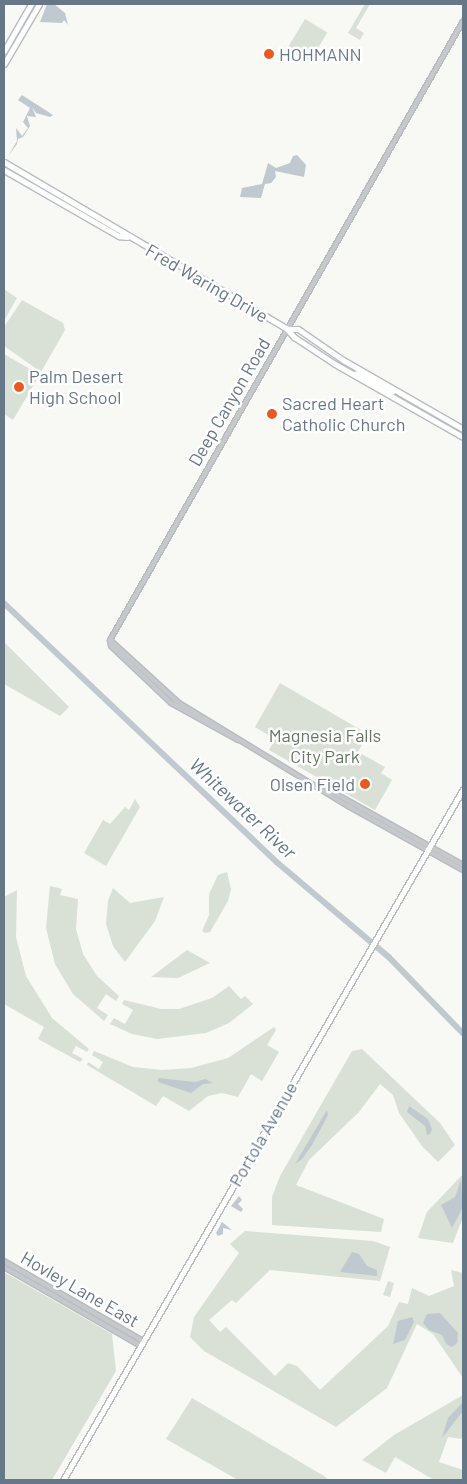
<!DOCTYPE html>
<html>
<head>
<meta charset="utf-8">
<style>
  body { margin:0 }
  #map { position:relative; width:467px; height:1484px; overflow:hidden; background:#f8f8f5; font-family:Barlow,sans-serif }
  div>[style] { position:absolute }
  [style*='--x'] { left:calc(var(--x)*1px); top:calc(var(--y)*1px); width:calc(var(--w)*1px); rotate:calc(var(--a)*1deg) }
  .green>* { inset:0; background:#d9e0d6; transform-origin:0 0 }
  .water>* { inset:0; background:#c0c9cf }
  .river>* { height:5.5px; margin:-2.75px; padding:0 2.75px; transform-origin:2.75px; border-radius:2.75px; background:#c0c9cf }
  .roads { filter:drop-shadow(1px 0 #b8bcc0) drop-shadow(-1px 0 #b8bcc0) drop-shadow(0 1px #b8bcc0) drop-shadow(0 -1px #b8bcc0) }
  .minor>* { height:4px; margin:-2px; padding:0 2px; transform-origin:2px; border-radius:2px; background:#c5c9cc }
  .major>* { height:5px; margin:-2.5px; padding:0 2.5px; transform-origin:2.5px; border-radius:2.5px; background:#fff }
  .dots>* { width:14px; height:14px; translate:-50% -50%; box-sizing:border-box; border:2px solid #fff; border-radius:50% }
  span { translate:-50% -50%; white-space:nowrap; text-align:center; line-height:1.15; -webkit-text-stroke:5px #fff; paint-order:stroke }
  .poi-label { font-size:18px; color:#667787 }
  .left { translate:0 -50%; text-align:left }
  .right { translate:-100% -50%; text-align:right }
  .street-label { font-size:18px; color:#667787 }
  .park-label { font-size:18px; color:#657961 }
  .water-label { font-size:19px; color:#627883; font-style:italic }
  .frame { position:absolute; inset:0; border:5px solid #667787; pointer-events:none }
</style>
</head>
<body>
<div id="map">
  <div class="green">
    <i style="clip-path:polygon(365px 4px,370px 4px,356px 28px,364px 33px,360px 40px,348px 33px)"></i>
    <i style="left:305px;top:19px;width:26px;height:35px;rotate:31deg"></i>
    <i style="clip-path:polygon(4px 289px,17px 298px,4px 321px)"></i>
    <i style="clip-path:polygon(22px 300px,63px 323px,65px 330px,41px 372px,4px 346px,4px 327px)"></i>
    <i style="clip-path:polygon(4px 354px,35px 372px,37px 379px,13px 420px,4px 414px)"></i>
    <i style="clip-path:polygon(4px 642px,69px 707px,60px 716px,4px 684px)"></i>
    <i style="clip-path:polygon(280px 683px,368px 734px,358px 752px,385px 767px,381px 773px,392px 780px,375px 810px,269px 750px,275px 739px,255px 727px)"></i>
    <i style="clip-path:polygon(135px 799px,140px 807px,106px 866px,84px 853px,103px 820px,110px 824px,125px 807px,129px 810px)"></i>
    <i style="clip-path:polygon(227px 872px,231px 889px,228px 901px,210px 932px,206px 933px,202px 931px,209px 915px,209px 894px,218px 875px)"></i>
    <i style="clip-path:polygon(50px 886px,62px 889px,60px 895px,78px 899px,76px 929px,83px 954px,97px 976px,119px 996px,116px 1001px,106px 994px,97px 1008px,108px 1015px,104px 1021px,73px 994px,55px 964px,46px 928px)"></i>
    <i style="clip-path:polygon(113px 888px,130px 903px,164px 897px,155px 921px,125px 962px,113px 946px,106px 924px,108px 901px)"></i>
    <i style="clip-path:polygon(17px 890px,16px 937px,26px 976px,52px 1018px,89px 1049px,87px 1052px,76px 1046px,72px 1053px,83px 1059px,80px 1062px,38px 1039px,44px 1027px,4px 1004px,4px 897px)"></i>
    <i style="clip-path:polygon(187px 950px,210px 963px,178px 978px,151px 977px)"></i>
    <i style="clip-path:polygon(229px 986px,241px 999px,245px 996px,253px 1004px,229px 1023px,206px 1033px,157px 1039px,132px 1034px,110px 1024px,114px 1018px,125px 1024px,133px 1010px,122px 1004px,124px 1000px,161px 1009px,179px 1009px,212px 998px)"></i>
    <i style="clip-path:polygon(274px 1027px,276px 1030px,267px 1045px,279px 1052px,262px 1081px,251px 1074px,238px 1097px,222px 1093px,208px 1096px,189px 1111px,163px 1096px,156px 1106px,87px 1065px,88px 1062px,99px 1069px,103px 1062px,92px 1055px,94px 1051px,133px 1067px,162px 1070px,191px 1068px,228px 1058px)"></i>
    <i style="clip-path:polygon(362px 1049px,440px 1123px,455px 1145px,438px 1162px,422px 1146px,399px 1113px,393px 1095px,380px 1084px,359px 1112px,309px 1160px,296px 1185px,384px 1219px,381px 1232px,272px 1225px,272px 1197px,280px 1176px,352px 1051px)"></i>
    <i style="clip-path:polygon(463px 1174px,463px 1217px,453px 1243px,418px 1238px,427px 1212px)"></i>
    <i style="clip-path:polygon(245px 1231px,373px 1241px,390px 1247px,380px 1281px,270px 1270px,236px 1303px,232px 1300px,209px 1320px,220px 1332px,226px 1327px,275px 1376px,288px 1363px,297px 1366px,320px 1390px,388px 1326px,399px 1302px,408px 1304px,412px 1288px,429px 1296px,454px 1286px,451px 1270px,463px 1273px,463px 1378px,433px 1334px,417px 1324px,387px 1388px,336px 1427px,204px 1351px,190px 1337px,194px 1317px,239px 1253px,230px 1244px)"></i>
    <i style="clip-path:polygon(4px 1272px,112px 1334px,116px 1371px,52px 1480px,4px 1480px)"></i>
    <i style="clip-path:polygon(388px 1281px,394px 1283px,390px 1297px,383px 1295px)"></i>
    <i style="clip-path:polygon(463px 1395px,463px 1436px,461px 1439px,448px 1437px,439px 1462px,463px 1470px,463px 1480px,434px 1480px,395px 1457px,386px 1473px,362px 1460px,394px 1435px)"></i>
    <i style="clip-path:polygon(192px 1398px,324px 1476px,329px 1480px,238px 1480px,166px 1439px)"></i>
  </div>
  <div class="water">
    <i style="clip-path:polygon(47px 4px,54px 4px,65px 13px,68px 25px,64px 20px,62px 23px,40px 22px)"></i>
    <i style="clip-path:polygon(22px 95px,53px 115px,50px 117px,36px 113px,32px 107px,36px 117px,27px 116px,30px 126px,23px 137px,18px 139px,17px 144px,8px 156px,17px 141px,16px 128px,22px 136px,28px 128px,23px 122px,30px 108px,18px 100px)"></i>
    <i style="clip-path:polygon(297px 155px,306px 165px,304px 177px,275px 171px,276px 177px,271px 183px,265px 184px,261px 198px,240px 197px,242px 188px,262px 184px,268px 163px,276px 168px,290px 163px,293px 156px)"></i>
    <i style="clip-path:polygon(158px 1078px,195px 1082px,205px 1079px,213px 1083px,203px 1084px,191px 1093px,158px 1082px)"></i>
    <i style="clip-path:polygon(409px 1106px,428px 1119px,432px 1129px,430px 1134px,427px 1135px,425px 1126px,407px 1112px)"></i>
    <i style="clip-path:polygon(327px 1110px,328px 1115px,312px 1145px,302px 1159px,295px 1164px)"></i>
    <i style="clip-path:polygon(461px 1180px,463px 1207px,452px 1228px,441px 1205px,455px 1197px)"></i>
    <i style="clip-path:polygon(239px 1196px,242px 1200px,238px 1204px,243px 1209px,241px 1212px,231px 1206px)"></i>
    <i style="clip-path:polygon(222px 1222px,232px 1230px,223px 1228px,223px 1234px,218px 1236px,216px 1233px)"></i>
    <i style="clip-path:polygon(352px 1252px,359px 1254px,367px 1266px,377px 1270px,377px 1276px,340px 1272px)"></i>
    <i style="clip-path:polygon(440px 1313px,458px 1333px,457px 1343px,452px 1347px,446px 1344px,442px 1335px,429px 1330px,423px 1323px,427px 1314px)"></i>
    <i style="clip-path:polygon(412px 1317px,414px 1322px,405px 1340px,393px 1344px,398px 1321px)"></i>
    <i style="clip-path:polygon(463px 1402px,463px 1411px,442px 1438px,448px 1418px)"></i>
  </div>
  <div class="river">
    <i style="--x:4;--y:603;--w:376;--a:43.5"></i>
    <i style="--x:277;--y:862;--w:147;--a:40.3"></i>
    <i style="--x:389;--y:957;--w:106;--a:45.8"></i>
  </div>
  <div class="roads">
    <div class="minor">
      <i style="--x:110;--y:640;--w:713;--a:-60.3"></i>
      <i style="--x:110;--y:640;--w:93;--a:42.4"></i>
      <i style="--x:179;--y:703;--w:198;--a:31.4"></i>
      <i style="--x:348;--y:806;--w:132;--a:29.1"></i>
      <i style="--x:110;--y:640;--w:6;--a:81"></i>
      <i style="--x:111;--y:646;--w:83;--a:43.5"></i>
      <i style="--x:171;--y:703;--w:77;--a:28.9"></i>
      <i style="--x:320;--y:785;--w:164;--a:29.2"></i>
      <i style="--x:4;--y:1261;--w:160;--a:29.9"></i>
      <i style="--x:4;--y:1267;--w:158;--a:30"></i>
    </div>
    <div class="major">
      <i style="--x:4;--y:51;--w:54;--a:-60.1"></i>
      <i style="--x:4;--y:64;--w:69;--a:-59.7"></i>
      <i style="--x:4;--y:162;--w:329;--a:30.5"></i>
      <i style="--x:287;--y:329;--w:11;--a:49"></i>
      <i style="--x:294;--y:337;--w:49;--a:33.4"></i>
      <i style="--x:335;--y:364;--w:147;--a:29.7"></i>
      <i style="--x:4;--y:170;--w:133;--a:29.9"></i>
      <i style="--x:119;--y:236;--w:8;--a:7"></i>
      <i style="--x:287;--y:329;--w:11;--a:0"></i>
      <i style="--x:298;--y:329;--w:55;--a:34.6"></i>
      <i style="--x:343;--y:360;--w:138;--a:29.9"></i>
      <i style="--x:353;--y:374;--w:6;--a:-9"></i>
      <i style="--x:359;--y:373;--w:38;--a:29"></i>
      <i style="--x:63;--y:1480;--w:798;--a:-59.93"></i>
    </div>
  </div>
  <div class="dots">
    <i style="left:269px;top:54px;background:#eb5922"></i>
    <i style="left:19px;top:387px;background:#eb5922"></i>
    <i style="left:272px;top:414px;background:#eb5922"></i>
    <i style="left:365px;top:784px;background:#eb5922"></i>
  </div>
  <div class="poi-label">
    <span class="left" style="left:279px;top:54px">HOHMANN</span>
    <span class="left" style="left:29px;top:387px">Palm Desert<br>High School</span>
    <span class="left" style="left:282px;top:414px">Sacred Heart<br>Catholic Church</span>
    <span class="right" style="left:355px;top:784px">Olsen Field</span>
  </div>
  <div class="street-label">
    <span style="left:207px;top:283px;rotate:30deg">Fred Waring Drive</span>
    <span style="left:229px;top:402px;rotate:-60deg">Deep Canyon Road</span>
    <span style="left:263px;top:1134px;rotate:-60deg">Portola Avenue</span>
    <span style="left:80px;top:1289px;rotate:30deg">Hovley Lane East</span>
  </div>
  <div class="park-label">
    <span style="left:325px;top:746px">Magnesia Falls<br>City Park</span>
  </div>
  <div class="water-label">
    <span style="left:243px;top:808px;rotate:43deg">Whitewater River</span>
  </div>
  <div class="frame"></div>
</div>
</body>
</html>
